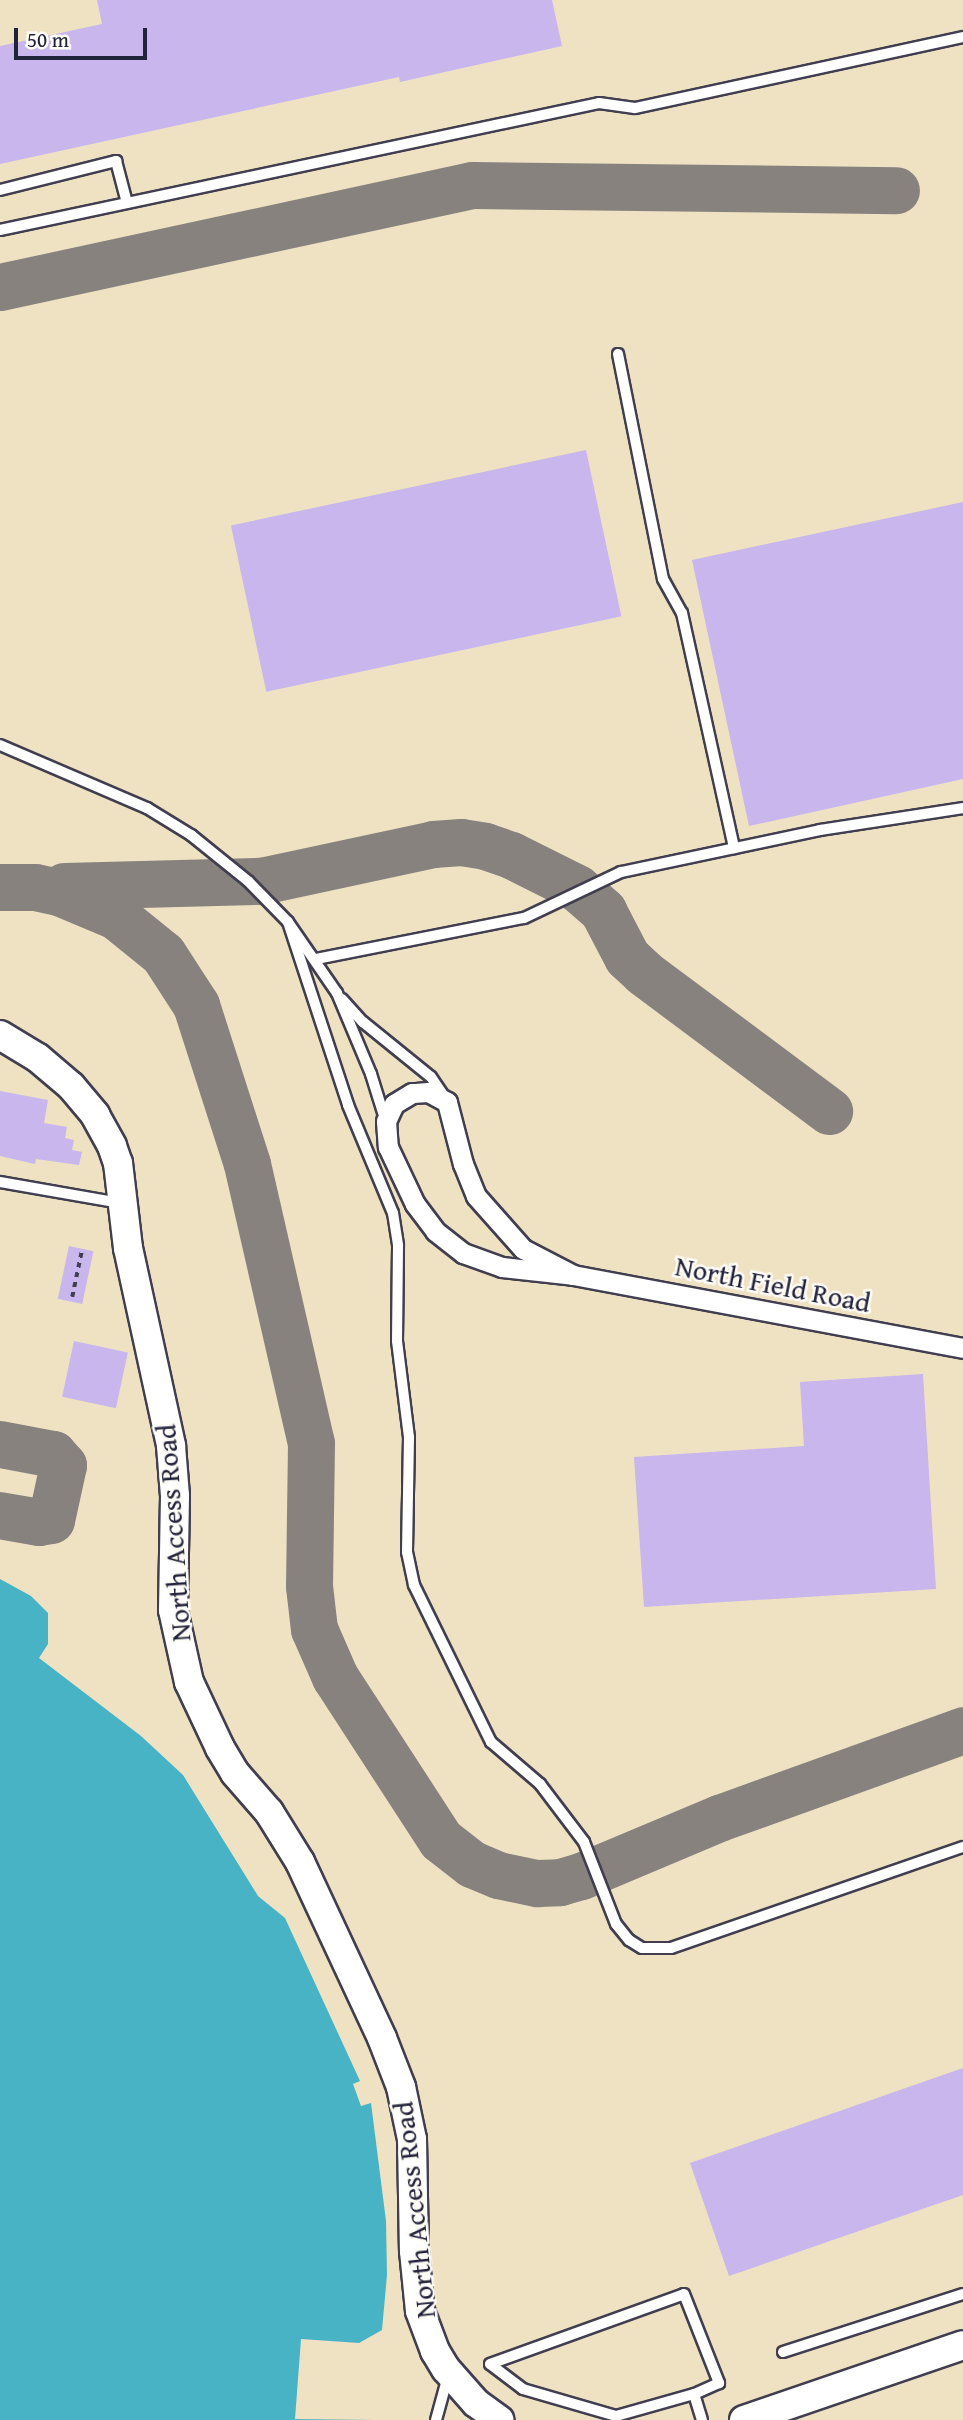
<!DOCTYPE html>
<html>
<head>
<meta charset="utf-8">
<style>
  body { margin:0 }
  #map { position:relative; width:963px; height:2420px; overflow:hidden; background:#eee2c3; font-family:"Gentium Book Plus",serif }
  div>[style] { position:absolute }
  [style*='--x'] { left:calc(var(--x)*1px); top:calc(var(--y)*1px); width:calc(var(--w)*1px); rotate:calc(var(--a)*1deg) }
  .water>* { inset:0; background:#48b3c5 }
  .pier>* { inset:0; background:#eee2c3 }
  .taxiway>* { height:47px; margin:-23.5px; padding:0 23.5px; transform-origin:23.5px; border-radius:23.5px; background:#88827f }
  .building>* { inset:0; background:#c8b6ed; transform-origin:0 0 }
  .path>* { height:3.5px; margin-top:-1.75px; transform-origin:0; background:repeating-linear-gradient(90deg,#413f4f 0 5px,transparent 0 10px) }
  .roads { filter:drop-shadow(2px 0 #413f4f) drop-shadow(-2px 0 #413f4f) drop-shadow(0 2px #413f4f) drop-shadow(0 -2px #413f4f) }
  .lane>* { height:10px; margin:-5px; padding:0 5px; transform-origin:5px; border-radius:5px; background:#fff }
  .street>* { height:19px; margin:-9.5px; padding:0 9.5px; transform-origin:9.5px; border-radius:9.5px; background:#fff }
  .secondary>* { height:28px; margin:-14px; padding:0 14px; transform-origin:14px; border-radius:14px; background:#fff }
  span { translate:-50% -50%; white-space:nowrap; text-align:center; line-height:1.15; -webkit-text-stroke:5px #fdfcf7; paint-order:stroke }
  .street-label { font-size:28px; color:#22223b }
  .scale { position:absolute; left:14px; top:28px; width:133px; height:32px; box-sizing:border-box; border:4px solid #22223b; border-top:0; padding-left:9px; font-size:21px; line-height:24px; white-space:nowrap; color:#22223b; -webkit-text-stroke:5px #fdfcf7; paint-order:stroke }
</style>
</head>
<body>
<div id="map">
  <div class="water">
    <i style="clip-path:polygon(0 1565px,59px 1608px,52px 1639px,251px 1826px,392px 2133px,392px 2345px,378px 2344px,373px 2420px,0 2420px)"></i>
  </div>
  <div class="pier">
    <i style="clip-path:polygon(0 1562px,28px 1569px,41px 1577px,63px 1608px,63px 1629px,57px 1639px,185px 1753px,254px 1823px,285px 1872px,376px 2077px,395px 2132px,400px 2181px,396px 2345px,393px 2349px,380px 2348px,376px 2420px,295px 2419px,301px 2339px,359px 2343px,382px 2330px,387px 2275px,386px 2221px,371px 2103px,361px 2106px,353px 2084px,360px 2081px,285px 1918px,258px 1896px,183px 1775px,141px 1736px,39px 1658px,48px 1644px,48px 1613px,31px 1596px,0 1579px)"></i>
  </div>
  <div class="taxiway">
    <i style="--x:0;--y:287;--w:483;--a:-12.2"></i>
    <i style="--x:472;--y:185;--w:424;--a:0.7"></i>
    <i style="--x:64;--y:886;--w:197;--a:-1.5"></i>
    <i style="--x:261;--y:881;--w:176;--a:-12.1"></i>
    <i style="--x:433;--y:844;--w:28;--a:-4"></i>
    <i style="--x:461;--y:842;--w:24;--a:9"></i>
    <i style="--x:485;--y:846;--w:28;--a:19"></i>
    <i style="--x:511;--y:855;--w:74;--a:26.6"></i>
    <i style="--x:577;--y:888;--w:35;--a:41"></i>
    <i style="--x:603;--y:911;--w:52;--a:62.4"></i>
    <i style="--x:627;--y:957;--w:23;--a:43"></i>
    <i style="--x:644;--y:973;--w:231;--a:36.7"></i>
    <i style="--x:0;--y:887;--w:35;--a:0"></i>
    <i style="--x:35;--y:887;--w:25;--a:12"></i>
    <i style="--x:59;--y:892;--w:62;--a:22.8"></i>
    <i style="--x:116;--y:916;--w:60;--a:39"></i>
    <i style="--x:163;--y:954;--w:61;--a:57.1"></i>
    <i style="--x:196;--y:1005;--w:167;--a:72.2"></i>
    <i style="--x:247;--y:1164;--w:286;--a:77.1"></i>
    <i style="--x:311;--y:1443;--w:143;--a:90.8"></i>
    <i style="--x:309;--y:1586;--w:43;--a:83.4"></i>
    <i style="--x:314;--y:1629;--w:52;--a:66.4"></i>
    <i style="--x:335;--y:1677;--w:194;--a:57"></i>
    <i style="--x:441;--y:1840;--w:39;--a:38"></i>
    <i style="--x:472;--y:1864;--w:28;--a:23"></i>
    <i style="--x:498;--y:1875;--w:40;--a:12"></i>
    <i style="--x:537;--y:1883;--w:23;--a:-2"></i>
    <i style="--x:560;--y:1882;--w:22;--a:-16"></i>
    <i style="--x:581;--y:1876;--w:150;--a:-22.8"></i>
    <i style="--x:719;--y:1818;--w:259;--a:-19.8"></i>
    <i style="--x:0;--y:1444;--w:54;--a:10.7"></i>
    <i style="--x:53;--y:1454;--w:15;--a:48"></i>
    <i style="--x:63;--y:1465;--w:56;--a:102.3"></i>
    <i style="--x:51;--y:1520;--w:12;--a:171"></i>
    <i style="--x:39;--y:1522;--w:40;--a:-170"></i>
  </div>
  <div class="building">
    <i style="clip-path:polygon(97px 0,552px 0,562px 46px,400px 82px,399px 77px,0 164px,0 46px,102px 24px)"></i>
    <i style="left:586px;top:450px;width:170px;height:363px;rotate:78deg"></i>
    <i style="clip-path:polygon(963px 502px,963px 779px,749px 826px,692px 560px)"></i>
    <i style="clip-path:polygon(0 1091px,48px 1100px,44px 1123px,67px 1127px,65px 1138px,74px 1140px,72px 1150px,82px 1152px,79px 1165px,36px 1159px,35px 1164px,0 1156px)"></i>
    <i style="left:69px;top:1246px;width:25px;height:54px;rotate:12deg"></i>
    <i style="left:74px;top:1341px;width:55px;height:57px;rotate:12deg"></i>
    <i style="clip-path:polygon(923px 1374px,936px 1589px,644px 1607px,634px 1457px,804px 1446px,800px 1382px)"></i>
    <i style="clip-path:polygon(963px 2068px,963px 2195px,729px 2276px,690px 2163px)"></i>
  </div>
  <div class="path">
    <i style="--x:72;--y:1297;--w:49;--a:-78.2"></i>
  </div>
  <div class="roads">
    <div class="lane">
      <i style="--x:0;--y:190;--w:120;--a:-14"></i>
      <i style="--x:116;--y:161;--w:43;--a:75.3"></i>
      <i style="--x:0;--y:230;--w:612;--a:-11.97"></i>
      <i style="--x:599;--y:103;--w:36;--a:8"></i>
      <i style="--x:635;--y:108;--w:336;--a:-12.2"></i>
      <i style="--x:618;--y:354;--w:229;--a:78.7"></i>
      <i style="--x:663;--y:579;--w:39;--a:61"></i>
      <i style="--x:682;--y:613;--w:241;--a:77.5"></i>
      <i style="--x:0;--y:745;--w:160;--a:23.2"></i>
      <i style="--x:147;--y:808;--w:52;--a:31.5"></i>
      <i style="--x:191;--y:835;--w:73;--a:38.9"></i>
      <i style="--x:248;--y:881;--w:57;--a:45.7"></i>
      <i style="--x:288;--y:922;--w:86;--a:55.4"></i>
      <i style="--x:337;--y:993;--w:88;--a:67.2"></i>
      <i style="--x:371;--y:1074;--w:47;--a:72.7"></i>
      <i style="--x:288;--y:922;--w:193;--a:71.8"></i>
      <i style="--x:348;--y:1105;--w:117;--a:67.4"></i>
      <i style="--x:393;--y:1213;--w:33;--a:81"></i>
      <i style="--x:398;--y:1246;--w:95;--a:90.6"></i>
      <i style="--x:397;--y:1341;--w:97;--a:82.9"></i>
      <i style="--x:409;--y:1437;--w:115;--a:91"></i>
      <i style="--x:407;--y:1552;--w:34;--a:78"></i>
      <i style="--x:414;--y:1585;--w:175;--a:63.9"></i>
      <i style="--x:491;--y:1742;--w:65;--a:40.6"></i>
      <i style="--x:540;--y:1784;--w:73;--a:52.8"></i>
      <i style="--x:584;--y:1842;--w:88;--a:68.7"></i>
      <i style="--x:616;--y:1924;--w:21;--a:51"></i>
      <i style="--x:629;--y:1940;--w:15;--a:32"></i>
      <i style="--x:642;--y:1948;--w:29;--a:0"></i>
      <i style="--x:671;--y:1948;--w:309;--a:-19.1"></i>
      <i style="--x:316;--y:959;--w:212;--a:-11.2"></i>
      <i style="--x:524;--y:918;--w:107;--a:-25.4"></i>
      <i style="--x:621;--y:872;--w:203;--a:-11.9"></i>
      <i style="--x:820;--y:830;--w:145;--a:-8.7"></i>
      <i style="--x:342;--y:999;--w:31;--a:48"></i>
      <i style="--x:363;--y:1022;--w:87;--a:39"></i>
      <i style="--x:431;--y:1077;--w:27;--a:56"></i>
      <i style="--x:0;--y:1182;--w:122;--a:9.9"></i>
      <i style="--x:783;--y:2352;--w:189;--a:-17.9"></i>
      <i style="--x:694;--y:2394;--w:81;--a:164.2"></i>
      <i style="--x:616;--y:2416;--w:97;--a:-163.8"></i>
      <i style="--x:523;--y:2389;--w:41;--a:-142.9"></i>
      <i style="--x:490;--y:2364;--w:206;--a:-19.8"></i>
      <i style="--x:684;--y:2294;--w:96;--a:68.5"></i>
      <i style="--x:719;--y:2383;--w:27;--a:156"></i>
      <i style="--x:694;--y:2394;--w:27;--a:73"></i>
      <i style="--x:436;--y:2420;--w:46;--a:-74.7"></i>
    </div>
    <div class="street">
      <i style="--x:573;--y:1275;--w:56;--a:-152.5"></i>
      <i style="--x:523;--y:1249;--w:71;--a:-131.6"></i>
      <i style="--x:476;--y:1196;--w:35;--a:-112"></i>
      <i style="--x:463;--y:1164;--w:64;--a:-104.5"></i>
      <i style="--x:447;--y:1102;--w:21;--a:-152"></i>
      <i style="--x:428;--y:1092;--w:16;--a:176"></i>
      <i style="--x:412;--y:1093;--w:21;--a:149"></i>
      <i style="--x:394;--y:1104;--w:19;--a:115"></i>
      <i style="--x:386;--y:1121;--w:26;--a:86"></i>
      <i style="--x:388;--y:1147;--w:63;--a:64.7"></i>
      <i style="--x:415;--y:1204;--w:34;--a:53"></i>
      <i style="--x:435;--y:1231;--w:36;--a:38"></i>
      <i style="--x:463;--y:1253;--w:41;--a:19.7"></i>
      <i style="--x:502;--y:1267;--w:71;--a:6.4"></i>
      <i style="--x:573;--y:1275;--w:397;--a:10.6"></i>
    </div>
    <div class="secondary">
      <i style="--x:0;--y:1035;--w:44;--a:31.2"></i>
      <i style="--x:38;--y:1058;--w:43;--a:40.3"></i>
      <i style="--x:71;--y:1086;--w:38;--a:50"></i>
      <i style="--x:95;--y:1115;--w:35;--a:61"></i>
      <i style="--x:112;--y:1146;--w:18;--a:71"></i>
      <i style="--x:118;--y:1163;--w:86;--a:83.3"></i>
      <i style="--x:128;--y:1248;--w:203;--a:77.7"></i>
      <i style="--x:171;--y:1446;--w:50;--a:85.4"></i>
      <i style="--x:175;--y:1496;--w:114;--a:91"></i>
      <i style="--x:173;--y:1610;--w:74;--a:77.5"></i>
      <i style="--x:189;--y:1682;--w:73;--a:64.8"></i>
      <i style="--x:220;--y:1748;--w:29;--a:59"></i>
      <i style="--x:235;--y:1773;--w:52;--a:48.9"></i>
      <i style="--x:269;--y:1812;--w:59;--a:58.2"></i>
      <i style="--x:300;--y:1862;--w:194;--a:65"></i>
      <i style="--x:382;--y:2038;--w:53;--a:68.8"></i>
      <i style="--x:401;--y:2087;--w:53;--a:78.1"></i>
      <i style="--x:412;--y:2139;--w:112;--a:89"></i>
      <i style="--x:414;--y:2251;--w:60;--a:84.3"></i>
      <i style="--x:420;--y:2311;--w:43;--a:69.4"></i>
      <i style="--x:435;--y:2351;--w:21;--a:59"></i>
      <i style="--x:446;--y:2369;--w:45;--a:48.6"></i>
      <i style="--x:476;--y:2403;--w:29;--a:36"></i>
      <i style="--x:744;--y:2420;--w:231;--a:-18.9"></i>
    </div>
  </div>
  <div class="street-label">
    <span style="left:773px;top:1284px;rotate:11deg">North Field Road</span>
    <span style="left:173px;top:1533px;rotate:-94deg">North Access Road</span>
    <span style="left:414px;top:2210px;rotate:-96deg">North Access Road</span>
  </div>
  <div class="scale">50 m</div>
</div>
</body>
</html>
